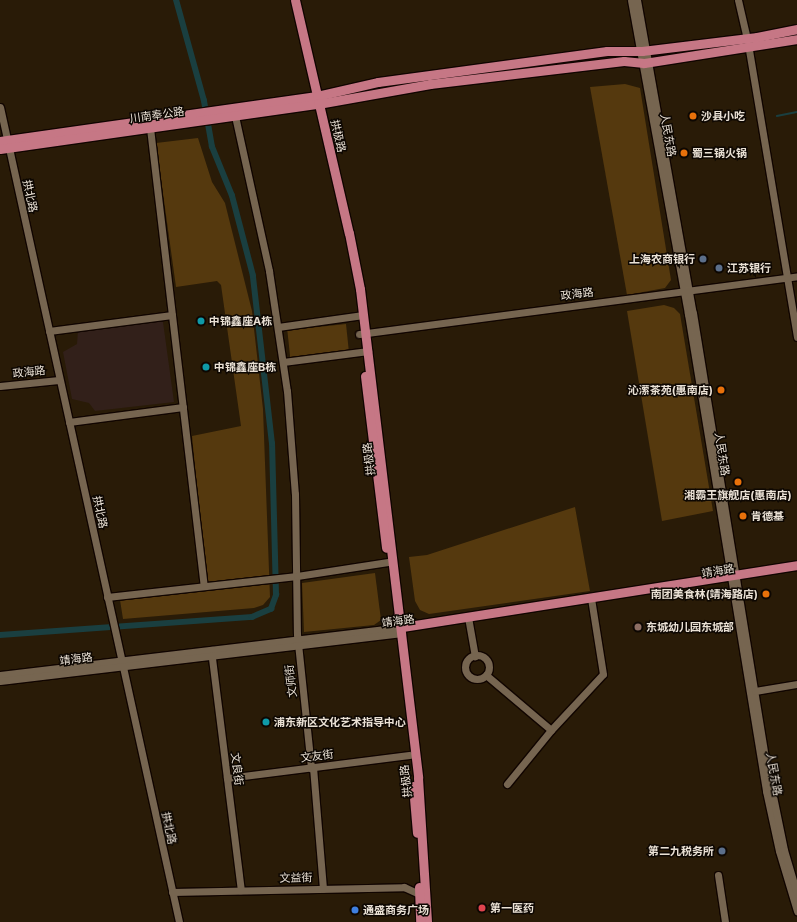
<!DOCTYPE html>
<html>
<head>
<meta charset="utf-8">
<style>
  body { margin:0 }
  #map { position:relative; width:797px; height:922px; overflow:hidden; background:#291b07; font-family:Inter,"Noto Sans SC",sans-serif }
  div>[style] { position:absolute }
  [style*='--x'] { left:calc(var(--x)*1px); top:calc(var(--y)*1px); width:calc(var(--w)*1px); rotate:calc(var(--a)*1deg) }
  .commercial>* { inset:0; background:#32201a }
  .green>* { inset:0; background:#55390e; transform-origin:0 0 }
  .stream>* { height:1.5px; margin:-0.75px; padding:0 0.75px; transform-origin:0.75px; border-radius:0.75px; background:#1a3f40 }
  .canal>* { height:5.5px; margin:-2.75px; padding:0 2.75px; transform-origin:2.75px; border-radius:2.75px; background:#1a3f40 }
  .roads { filter:drop-shadow(1px 0 #110500) drop-shadow(-1px 0 #110500) drop-shadow(0 1px #110500) drop-shadow(0 -1px #110500) }
  .minor>* { height:7px; margin:-3.5px; padding:0 3.5px; transform-origin:3.5px; border-radius:3.5px; background:#766550 }
  .minor>.ring { margin:-3.5px; padding:0; box-sizing:content-box; background:none; border:7px solid #766550; border-radius:50% }
  .major>* { height:9px; margin:-4.5px; padding:0 4.5px; transform-origin:4.5px; border-radius:4.5px; background:#c67785 }
  .dots>* { width:11px; height:11px; translate:-50% -50%; box-sizing:border-box; border:2px solid #0d0702; border-radius:50% }
  span { translate:-50% -50%; white-space:nowrap; text-align:center; line-height:1.15; -webkit-text-stroke:3px #0d0702; paint-order:stroke }
  .street-label { font-size:11px; color:#eae1d5 }
  .poi-label { font-size:11px; color:#eae1d5; font-weight:700 }
  .left { translate:0 -50%; text-align:left }
  .right { translate:-100% -50%; text-align:right }
</style>
</head>
<body>
<div id="map">
  <div class="commercial">
    <i style="clip-path:polygon(159px 319px,163px 322px,174px 402px,95px 411px,89px 403px,72px 399px,63px 352px,77px 344px,78px 330px)"></i>
  </div>
  <div class="green">
    <i style="clip-path:polygon(625px 84px,640px 88px,671px 280px,665px 288px,627px 295px,590px 87px)"></i>
    <i style="clip-path:polygon(198px 138px,212px 182px,225px 203px,252px 311px,263px 409px,270px 597px,263px 605px,254px 608px,123px 619px,120px 600px,207px 590px,192px 436px,241px 426px,221px 285px,217px 281px,176px 287px,156px 143px)"></i>
    <i style="clip-path:polygon(664px 305px,674px 308px,680px 314px,713px 511px,662px 521px,627px 311px)"></i>
    <i style="left:346px;top:324px;width:27px;height:59px;rotate:84deg"></i>
    <i style="clip-path:polygon(575px 507px,590px 591px,429px 614px,420px 610px,415px 601px,409px 557px,427px 555px)"></i>
    <i style="clip-path:polygon(375px 573px,381px 620px,374px 625px,304px 632px,302px 583px)"></i>
  </div>
  <div class="stream">
    <i style="--x:777;--y:116;--w:20;--a:-11"></i>
  </div>
  <div class="canal">
    <i style="--x:0;--y:635;--w:253;--a:-4.1"></i>
    <i style="--x:252;--y:617;--w:21;--a:-23"></i>
    <i style="--x:271;--y:609;--w:15;--a:-70"></i>
    <i style="--x:276;--y:595;--w:151;--a:-91.5"></i>
    <i style="--x:272;--y:444;--w:169;--a:-96.5"></i>
    <i style="--x:253;--y:276;--w:83;--a:-104.7"></i>
    <i style="--x:232;--y:196;--w:53;--a:-112.2"></i>
    <i style="--x:212;--y:147;--w:47;--a:-99.9"></i>
    <i style="--x:204;--y:101;--w:105;--a:-105.5"></i>
  </div>
  <div class="roads">
    <div class="minor">
      <i style="--x:631;--y:0;--w:319;--a:79.7"></i>
      <i style="--x:688;--y:314;--w:483;--a:80.7"></i>
      <i style="--x:766;--y:791;--w:61;--a:77.8"></i>
      <i style="--x:779;--y:851;--w:63;--a:73.3"></i>
      <i style="--x:637;--y:0;--w:318;--a:79.9"></i>
      <i style="--x:693;--y:313;--w:455;--a:80.8"></i>
      <i style="--x:766;--y:762;--w:90;--a:78.4"></i>
      <i style="--x:784;--y:850;--w:46;--a:73.5"></i>
      <i style="--x:738;--y:0;--w:39;--a:77"></i>
      <i style="--x:747;--y:38;--w:303;--a:80.5"></i>
      <i style="--x:0;--y:107;--w:834;--a:77.61"></i>
      <i style="--x:235;--y:116;--w:159;--a:77.6"></i>
      <i style="--x:269;--y:271;--w:121;--a:81.5"></i>
      <i style="--x:287;--y:391;--w:103;--a:85.6"></i>
      <i style="--x:295;--y:494;--w:140;--a:89.2"></i>
      <i style="--x:297;--y:634;--w:135;--a:84"></i>
      <i style="--x:150;--y:128;--w:461;--a:83.3"></i>
      <i style="--x:278;--y:327;--w:86;--a:-8"></i>
      <i style="--x:49;--y:331;--w:124;--a:-7.4"></i>
      <i style="--x:359;--y:334;--w:442;--a:-7.5"></i>
      <i style="--x:283;--y:362;--w:86;--a:-7.4"></i>
      <i style="--x:0;--y:386;--w:59;--a:-5.8"></i>
      <i style="--x:69;--y:422;--w:115;--a:-7.5"></i>
      <i style="--x:107;--y:597;--w:191;--a:-6.3"></i>
      <i style="--x:297;--y:576;--w:92;--a:-8.7"></i>
      <i style="--x:468;--y:617;--w:40;--a:80"></i>
      <i style="--x:211;--y:650;--w:242;--a:82.9"></i>
      <i class="ring" style="left:465px;top:655px;width:17px;height:17px"></i>
      <i style="--x:0;--y:675;--w:405;--a:-6.8"></i>
      <i style="--x:486;--y:675;--w:85;--a:40.2"></i>
      <i style="--x:0;--y:681;--w:405;--a:-6.8"></i>
      <i style="--x:755;--y:691;--w:43;--a:-9.5"></i>
      <i style="--x:313;--y:767;--w:122;--a:85.3"></i>
      <i style="--x:227;--y:778;--w:184;--a:-7.2"></i>
      <i style="--x:507;--y:784;--w:70;--a:-50.8"></i>
      <i style="--x:551;--y:730;--w:76;--a:-47.1"></i>
      <i style="--x:603;--y:674;--w:77;--a:-99"></i>
      <i style="--x:718;--y:875;--w:48;--a:81.5"></i>
      <i style="--x:172;--y:892;--w:232;--a:-1.2"></i>
      <i style="--x:404;--y:887;--w:17;--a:25"></i>
    </div>
    <div class="major">
      <i style="--x:295;--y:0;--w:239;--a:77"></i>
      <i style="--x:349;--y:233;--w:57;--a:78.9"></i>
      <i style="--x:360;--y:289;--w:492;--a:83.2"></i>
      <i style="--x:418;--y:778;--w:144;--a:86.4"></i>
      <i style="--x:0;--y:141;--w:320;--a:-8.1"></i>
      <i style="--x:317;--y:96;--w:63;--a:-12.9"></i>
      <i style="--x:378;--y:82;--w:231;--a:-7.7"></i>
      <i style="--x:607;--y:51;--w:35;--a:0"></i>
      <i style="--x:642;--y:51;--w:116;--a:-6.9"></i>
      <i style="--x:757;--y:37;--w:41;--a:-11.3"></i>
      <i style="--x:0;--y:149;--w:321;--a:-8.1"></i>
      <i style="--x:318;--y:104;--w:114;--a:-10.1"></i>
      <i style="--x:430;--y:84;--w:195;--a:-6.8"></i>
      <i style="--x:624;--y:61;--w:20;--a:6"></i>
      <i style="--x:644;--y:63;--w:155;--a:-8.9"></i>
      <i style="--x:365;--y:376;--w:173;--a:83"></i>
      <i style="--x:402;--y:627;--w:400;--a:-8.9"></i>
      <i style="--x:413;--y:786;--w:47;--a:85.1"></i>
      <i style="--x:419;--y:887;--w:35;--a:88"></i>
    </div>
  </div>
  <div class="dots">
    <i style="left:693px;top:116px;background:#e8710a"></i>
    <i style="left:684px;top:153px;background:#e8710a"></i>
    <i style="left:703px;top:259px;background:#5c6f8a"></i>
    <i style="left:719px;top:268px;background:#5c6f8a"></i>
    <i style="left:201px;top:321px;background:#0f9aa8"></i>
    <i style="left:206px;top:367px;background:#0f9aa8"></i>
    <i style="left:721px;top:390px;background:#e8710a"></i>
    <i style="left:738px;top:482px;background:#e8710a"></i>
    <i style="left:743px;top:516px;background:#e8710a"></i>
    <i style="left:766px;top:594px;background:#e8710a"></i>
    <i style="left:638px;top:627px;background:#8d6e63"></i>
    <i style="left:266px;top:722px;background:#0f9aa8"></i>
    <i style="left:722px;top:851px;background:#5c6f8a"></i>
    <i style="left:482px;top:908px;background:#e0444e"></i>
    <i style="left:355px;top:910px;background:#3f7fe0"></i>
  </div>
  <div class="street-label">
    <span style="left:157px;top:115px;rotate:-8deg">川南奉公路</span>
    <span style="left:668px;top:135px;rotate:80deg">人民东路</span>
    <span style="left:338px;top:136px;rotate:77deg">拱极路</span>
    <span style="left:30px;top:196px;rotate:78deg">拱北路</span>
    <span style="left:577px;top:294px;rotate:-7deg">政海路</span>
    <span style="left:29px;top:372px;rotate:-6deg">政海路</span>
    <span style="left:722px;top:454px;rotate:81deg">人民东路</span>
    <span style="left:369px;top:459px;rotate:-97deg">拱极路</span>
    <span style="left:100px;top:512px;rotate:78deg">拱北路</span>
    <span style="left:718px;top:571px;rotate:-9deg">靖海路</span>
    <span style="left:398px;top:621px;rotate:-8deg">靖海路</span>
    <span style="left:76px;top:659px;rotate:-7deg">靖海路</span>
    <span style="left:291px;top:681px;rotate:-96deg">文师街</span>
    <span style="left:317px;top:756px;rotate:-7deg">文友街</span>
    <span style="left:237px;top:769px;rotate:83deg">文良街</span>
    <span style="left:774px;top:774px;rotate:80deg">人民东路</span>
    <span style="left:406px;top:781px;rotate:-96deg">拱极路</span>
    <span style="left:169px;top:828px;rotate:78deg">拱北路</span>
    <span style="left:296px;top:878px;rotate:-1deg">文益街</span>
  </div>
  <div class="poi-label">
    <span class="left" style="left:701px;top:116px">沙县小吃</span>
    <span class="left" style="left:692px;top:153px">蜀三锅火锅</span>
    <span class="right" style="left:695px;top:259px">上海农商银行</span>
    <span class="left" style="left:727px;top:268px">江苏银行</span>
    <span class="left" style="left:209px;top:321px">中锦鑫座A栋</span>
    <span class="left" style="left:214px;top:367px">中锦鑫座B栋</span>
    <span class="right" style="left:713px;top:390px">沁潆茶苑(惠南店)</span>
    <span style="left:738px;top:495px">湘霸王旗舰店(惠南店)</span>
    <span class="left" style="left:751px;top:516px">肯德基</span>
    <span class="right" style="left:758px;top:594px">南团美食林(靖海路店)</span>
    <span class="left" style="left:646px;top:627px">东城幼儿园东城部</span>
    <span class="left" style="left:274px;top:722px">浦东新区文化艺术指导中心</span>
    <span class="right" style="left:714px;top:851px">第二九税务所</span>
    <span class="left" style="left:490px;top:908px">第一医药</span>
    <span class="left" style="left:363px;top:910px">通盛商务广场</span>
  </div>
</div>
</body>
</html>
